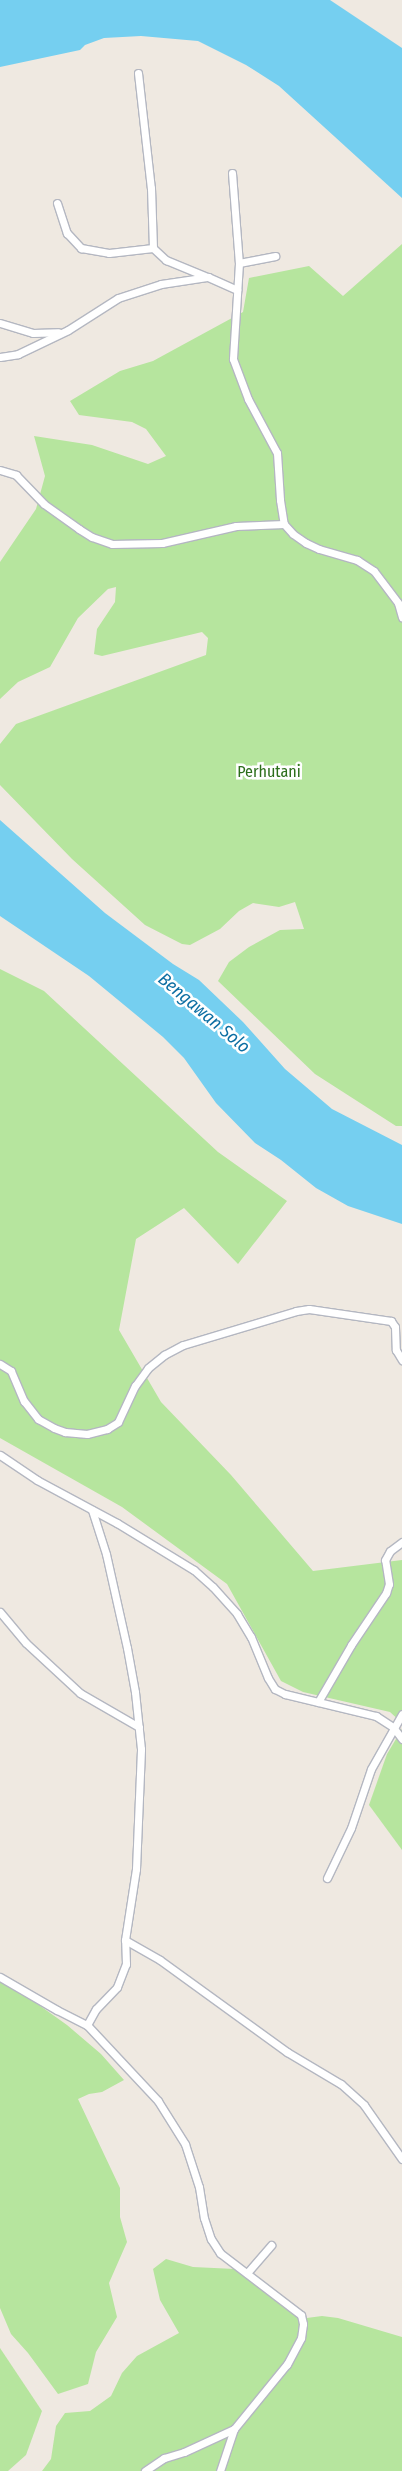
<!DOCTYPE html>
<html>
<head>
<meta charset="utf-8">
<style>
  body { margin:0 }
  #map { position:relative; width:402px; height:2471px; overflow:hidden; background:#efe9e1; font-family:"Fira Sans Condensed",sans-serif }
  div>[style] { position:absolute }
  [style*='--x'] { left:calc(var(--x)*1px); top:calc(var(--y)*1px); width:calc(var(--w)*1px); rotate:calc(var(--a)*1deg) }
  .green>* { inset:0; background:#b6e59e }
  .water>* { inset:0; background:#75cff0 }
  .roads { filter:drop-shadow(1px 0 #b4b7c1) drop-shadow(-1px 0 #b4b7c1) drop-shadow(0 1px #b4b7c1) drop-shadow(0 -1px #b4b7c1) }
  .street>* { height:7px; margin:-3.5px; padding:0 3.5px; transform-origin:3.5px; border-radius:3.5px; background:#fff }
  span { translate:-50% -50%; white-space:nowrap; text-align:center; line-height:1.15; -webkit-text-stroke:5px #fff; paint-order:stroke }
  .park-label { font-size:16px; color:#2c6e1b }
  .water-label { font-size:18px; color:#0d6fa3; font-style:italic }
</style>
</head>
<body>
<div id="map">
  <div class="green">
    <i style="clip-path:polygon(402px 244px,402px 1126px,396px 1126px,315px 1074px,218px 981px,229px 962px,249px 947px,280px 930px,304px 929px,295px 902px,279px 907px,253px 903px,239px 911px,220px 929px,190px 945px,182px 944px,145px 925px,72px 859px,0 785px,0 744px,16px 724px,206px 655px,208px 638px,202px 632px,102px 656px,94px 654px,97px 629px,115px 602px,116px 587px,108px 589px,78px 618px,50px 667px,18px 682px,0 699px,0 562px,36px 509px,45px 476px,34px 436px,92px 445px,148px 464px,166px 456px,146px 429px,132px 422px,79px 415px,70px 401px,120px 371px,153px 361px,243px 312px,249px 278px,309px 266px,343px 296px)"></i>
    <i style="clip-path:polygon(0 969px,44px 991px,218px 1152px,287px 1201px,238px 1264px,184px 1208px,136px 1239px,119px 1330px,161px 1402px,231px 1475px,313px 1571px,402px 1560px,402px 1723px,390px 1712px,303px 1692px,281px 1681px,227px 1584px,122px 1507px,0 1438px)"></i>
    <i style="clip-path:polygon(402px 1729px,402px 1850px,369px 1805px,387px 1754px)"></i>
    <i style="clip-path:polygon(0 1982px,29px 1998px,67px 2025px,101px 2054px,124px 2080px,102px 2092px,89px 2094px,78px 2099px,120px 2188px,120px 2217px,127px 2242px,109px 2283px,117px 2317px,96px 2352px,88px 2384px,58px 2394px,28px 2353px,11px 2334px,0 2308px)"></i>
    <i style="clip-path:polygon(166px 2259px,193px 2267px,235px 2269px,299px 2319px,322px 2316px,338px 2318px,402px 2337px,402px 2471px,42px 2471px,51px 2459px,56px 2426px,65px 2413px,90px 2411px,111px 2396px,122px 2373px,137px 2356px,179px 2333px,160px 2300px,153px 2269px)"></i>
    <i style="clip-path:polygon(0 2348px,42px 2411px,26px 2455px,8px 2471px,0 2471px)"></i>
  </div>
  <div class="water">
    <i style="clip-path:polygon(0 0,330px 0,402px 48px,402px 198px,279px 86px,246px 65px,198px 41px,141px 36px,104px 38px,85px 45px,80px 50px,0 67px)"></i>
    <i style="clip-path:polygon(0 820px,105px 913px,173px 964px,199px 980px,243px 1022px,285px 1069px,332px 1109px,402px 1145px,402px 1224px,348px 1206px,316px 1188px,281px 1160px,255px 1143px,216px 1103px,184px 1058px,163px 1037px,89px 976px,0 916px)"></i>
  </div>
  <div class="roads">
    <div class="street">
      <i style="--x:138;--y:73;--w:116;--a:83.6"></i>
      <i style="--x:151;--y:188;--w:60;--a:88.1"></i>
      <i style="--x:153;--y:248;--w:18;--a:43"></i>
      <i style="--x:166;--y:260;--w:42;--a:22.3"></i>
      <i style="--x:232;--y:173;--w:90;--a:85.6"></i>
      <i style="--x:239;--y:263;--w:96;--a:93.6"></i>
      <i style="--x:233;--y:359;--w:43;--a:69.4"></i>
      <i style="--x:248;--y:399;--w:61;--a:61.8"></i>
      <i style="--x:277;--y:453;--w:47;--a:86.3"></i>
      <i style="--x:280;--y:500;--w:24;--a:81"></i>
      <i style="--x:284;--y:524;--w:13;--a:48"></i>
      <i style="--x:293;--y:534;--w:16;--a:35"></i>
      <i style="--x:306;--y:543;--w:14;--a:25"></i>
      <i style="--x:319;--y:549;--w:40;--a:16"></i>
      <i style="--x:357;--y:560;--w:20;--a:33"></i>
      <i style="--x:374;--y:571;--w:40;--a:53"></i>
      <i style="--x:398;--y:603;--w:15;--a:74"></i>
      <i style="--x:57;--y:203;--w:32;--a:72"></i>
      <i style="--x:67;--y:233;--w:21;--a:47"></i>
      <i style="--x:81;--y:248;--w:28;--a:10"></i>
      <i style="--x:109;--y:253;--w:44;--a:-6.5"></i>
      <i style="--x:239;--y:263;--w:37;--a:-11"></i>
      <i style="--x:0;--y:323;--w:34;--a:17"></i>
      <i style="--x:33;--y:333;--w:25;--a:-2"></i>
      <i style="--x:0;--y:357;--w:18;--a:-9"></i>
      <i style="--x:18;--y:354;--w:55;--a:-25.6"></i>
      <i style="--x:68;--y:330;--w:59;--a:-32.6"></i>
      <i style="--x:118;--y:298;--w:45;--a:-18"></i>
      <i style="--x:161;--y:284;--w:48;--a:-8.5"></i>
      <i style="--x:208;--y:277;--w:32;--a:24"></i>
      <i style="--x:0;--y:470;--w:17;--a:17"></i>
      <i style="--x:16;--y:475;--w:40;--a:46"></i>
      <i style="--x:44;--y:504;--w:43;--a:35.5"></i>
      <i style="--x:79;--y:529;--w:15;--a:32"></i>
      <i style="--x:92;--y:537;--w:21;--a:19"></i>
      <i style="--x:112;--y:544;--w:50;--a:-1.1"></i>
      <i style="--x:162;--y:543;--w:76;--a:-12.9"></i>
      <i style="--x:236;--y:526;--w:48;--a:-2.4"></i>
      <i style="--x:0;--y:1364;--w:13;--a:32"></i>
      <i style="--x:11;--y:1371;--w:33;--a:67"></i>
      <i style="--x:24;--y:1401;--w:23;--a:52"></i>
      <i style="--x:38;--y:1419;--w:18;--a:29"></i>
      <i style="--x:54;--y:1428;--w:12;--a:20"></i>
      <i style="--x:65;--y:1432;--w:22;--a:5"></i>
      <i style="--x:87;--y:1434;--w:21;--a:-14"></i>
      <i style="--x:107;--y:1429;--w:13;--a:-32"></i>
      <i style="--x:118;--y:1422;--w:40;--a:-65"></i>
      <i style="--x:135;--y:1386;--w:22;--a:-54"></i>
      <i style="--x:148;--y:1368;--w:21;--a:-39"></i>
      <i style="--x:164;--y:1355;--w:21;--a:-28"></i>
      <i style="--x:183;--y:1345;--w:118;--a:-16.7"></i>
      <i style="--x:296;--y:1311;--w:13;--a:-9"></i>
      <i style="--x:309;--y:1309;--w:83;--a:8.3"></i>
      <i style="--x:391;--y:1321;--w:7;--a:56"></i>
      <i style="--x:395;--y:1327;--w:23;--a:88"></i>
      <i style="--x:396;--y:1350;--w:12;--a:59"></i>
      <i style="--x:0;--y:1455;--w:45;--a:34"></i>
      <i style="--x:37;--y:1480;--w:91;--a:28.3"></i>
      <i style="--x:117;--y:1523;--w:90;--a:31.4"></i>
      <i style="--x:194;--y:1570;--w:25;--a:42"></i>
      <i style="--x:213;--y:1587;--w:36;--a:48"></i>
      <i style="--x:237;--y:1614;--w:27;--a:59"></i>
      <i style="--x:251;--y:1637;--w:44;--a:67.5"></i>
      <i style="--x:268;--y:1678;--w:13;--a:58"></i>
      <i style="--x:275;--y:1689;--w:11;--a:27"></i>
      <i style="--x:285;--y:1694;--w:94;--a:13.6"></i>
      <i style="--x:376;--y:1716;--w:20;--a:33"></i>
      <i style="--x:393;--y:1727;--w:15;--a:53"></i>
      <i style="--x:0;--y:1612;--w:40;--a:50"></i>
      <i style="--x:26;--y:1643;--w:74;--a:42.8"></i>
      <i style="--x:80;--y:1693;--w:68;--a:30"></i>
      <i style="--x:318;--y:1702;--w:66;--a:-59.9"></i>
      <i style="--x:351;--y:1645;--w:63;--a:-56.1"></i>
      <i style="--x:386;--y:1593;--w:9;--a:-72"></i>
      <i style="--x:389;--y:1584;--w:24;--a:-99"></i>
      <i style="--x:385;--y:1560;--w:10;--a:-61"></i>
      <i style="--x:390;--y:1551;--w:15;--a:-37"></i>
      <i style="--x:327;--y:1878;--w:55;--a:-64.4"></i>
      <i style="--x:351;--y:1828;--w:62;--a:-71.3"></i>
      <i style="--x:371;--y:1769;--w:63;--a:-60.6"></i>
      <i style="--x:125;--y:1940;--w:40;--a:29.7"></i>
      <i style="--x:160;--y:1960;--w:157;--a:35.9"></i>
      <i style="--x:287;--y:2052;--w:63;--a:30.7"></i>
      <i style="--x:341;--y:2084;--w:31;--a:42"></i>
      <i style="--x:364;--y:2105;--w:66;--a:54.9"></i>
      <i style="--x:0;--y:1977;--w:66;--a:30.1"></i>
      <i style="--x:57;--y:2010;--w:34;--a:27"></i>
      <i style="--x:87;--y:2025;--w:104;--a:46.9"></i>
      <i style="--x:158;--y:2101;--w:51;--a:57.9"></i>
      <i style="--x:185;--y:2144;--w:45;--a:72"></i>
      <i style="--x:199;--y:2187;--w:31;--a:81"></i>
      <i style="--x:204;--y:2218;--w:22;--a:72"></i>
      <i style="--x:211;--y:2239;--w:17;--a:57"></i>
      <i style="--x:220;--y:2253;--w:102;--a:37.4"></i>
      <i style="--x:301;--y:2315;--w:9;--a:77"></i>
      <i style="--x:303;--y:2324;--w:14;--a:98"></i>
      <i style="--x:301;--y:2338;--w:30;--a:118"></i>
      <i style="--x:287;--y:2364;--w:84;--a:129.2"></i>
      <i style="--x:234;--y:2429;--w:55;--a:155.3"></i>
      <i style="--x:184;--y:2452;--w:21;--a:163"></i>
      <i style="--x:164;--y:2458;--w:23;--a:146"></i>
      <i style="--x:87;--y:2025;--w:18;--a:-61"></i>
      <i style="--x:96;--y:2009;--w:30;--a:-46"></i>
      <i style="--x:117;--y:1987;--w:25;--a:-69"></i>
      <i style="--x:126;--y:1964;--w:24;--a:-92"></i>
      <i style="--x:125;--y:1940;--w:72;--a:-81.2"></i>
      <i style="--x:136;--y:1869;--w:120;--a:-87.6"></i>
      <i style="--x:141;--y:1749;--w:57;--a:-96"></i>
      <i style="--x:135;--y:1692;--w:45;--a:-100.3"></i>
      <i style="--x:127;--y:1648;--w:96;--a:-102.6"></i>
      <i style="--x:106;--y:1554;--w:46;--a:-107.7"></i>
      <i style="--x:247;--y:2273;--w:37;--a:-49"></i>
      <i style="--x:220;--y:2471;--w:44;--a:-71.6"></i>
    </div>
  </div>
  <div class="park-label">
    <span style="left:269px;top:772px">Perhutani</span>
  </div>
  <div class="water-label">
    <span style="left:204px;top:1013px;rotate:40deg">Bengawan Solo</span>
  </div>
</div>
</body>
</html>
